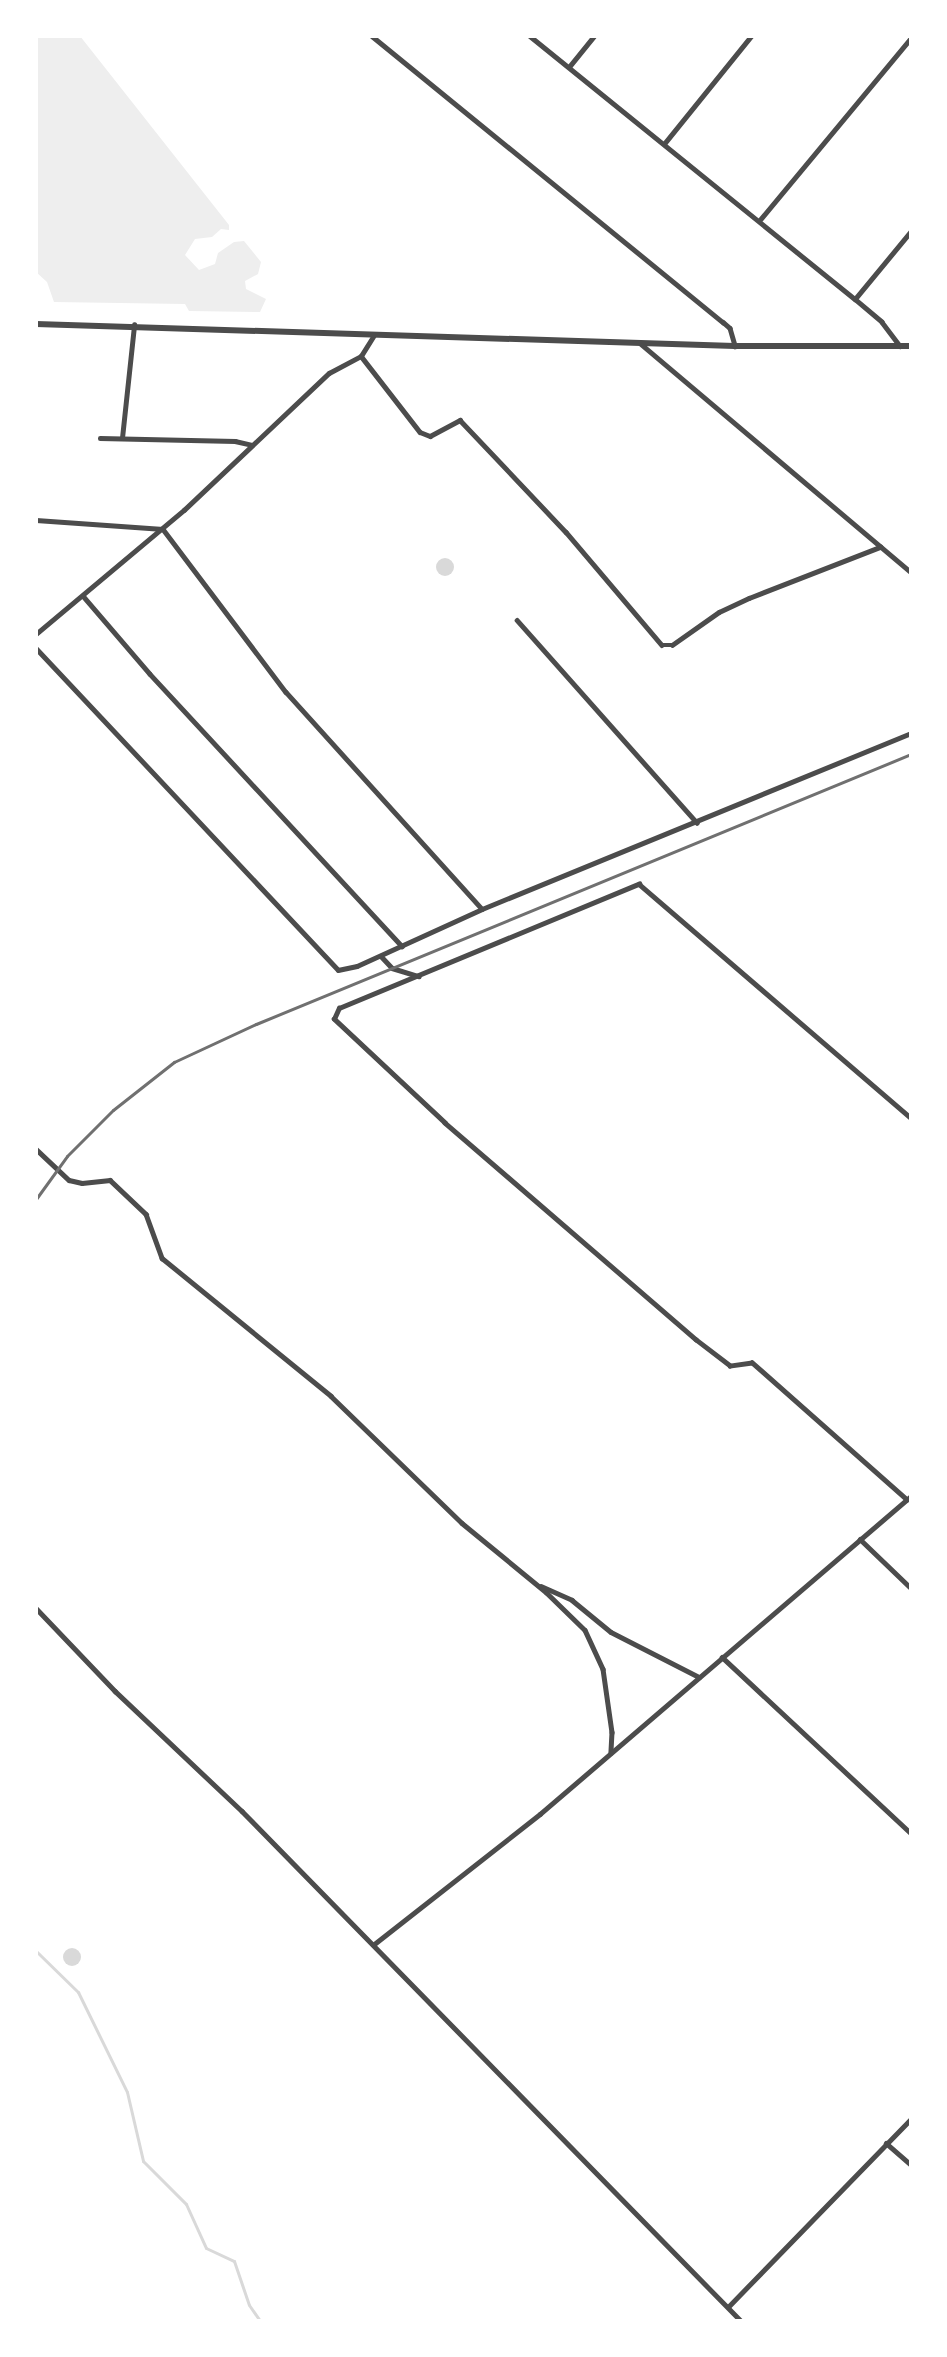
<!DOCTYPE html>
<html>
<head>
<meta charset="utf-8">
<style>
  body { margin:0 }
  #map { position:relative; width:947px; height:2357px; overflow:hidden; background:#fff; font-family:Raleway,sans-serif }
  div>[style] { position:absolute }
  [style*='--x'] { left:calc(var(--x)*1px); top:calc(var(--y)*1px); width:calc(var(--w)*1px); rotate:calc(var(--a)*1deg) }
  .green>* { inset:0; background:#eee }
  .water>* { inset:0; background:#d9d9d9 }
  .round { border-radius:50% }
  .stream>* { height:3px; margin:-1.5px; padding:0 1.5px; transform-origin:1.5px; border-radius:1.5px; background:#d9d9d9 }
  .minor>* { height:4.5px; margin:-2.25px; padding:0 2.25px; transform-origin:2.25px; border-radius:2.25px; background:#4c4c4c }
  .tertiary>* { height:6px; margin:-3px; padding:0 3px; transform-origin:3px; border-radius:3px; background:#4c4c4c }
  .rail>* { height:3px; margin:-1.5px; padding:0 1.5px; transform-origin:1.5px; border-radius:1.5px; background:#707070 }
  span { translate:-50% -50%; white-space:nowrap; text-align:center; line-height:1.15; -webkit-text-stroke:4.5px #fff; paint-order:stroke }
  .frame { position:absolute; inset:0; border:38px solid #fff; pointer-events:none }
</style>
</head>
<body>
<div id="map">
  <div class="green">
    <i style="clip-path:polygon(36px 36px,80px 36px,229px 225px,229px 230px,221px 229px,212px 237px,195px 239px,185px 255px,199px 270px,215px 264px,218px 253px,234px 242px,244px 241px,261px 262px,258px 274px,245px 281px,246px 289px,266px 299px,260px 312px,189px 311px,185px 304px,54px 302px,47px 282px,36px 272px)"></i>
  </div>
  <div class="water">
    <i class="round" style="left:436px;top:558px;width:18px;height:18px"></i>
    <i class="round" style="left:63px;top:1948px;width:18px;height:18px"></i>
  </div>
  <div class="stream">
    <i style="--x:36;--y:1951;--w:59;--a:44.3"></i>
    <i style="--x:78;--y:1992;--w:111;--a:63.9"></i>
    <i style="--x:127;--y:2092;--w:71;--a:76.9"></i>
    <i style="--x:143;--y:2161;--w:61;--a:45"></i>
    <i style="--x:186;--y:2204;--w:48;--a:65.6"></i>
    <i style="--x:206;--y:2248;--w:31;--a:25"></i>
    <i style="--x:234;--y:2261;--w:46;--a:71.2"></i>
    <i style="--x:249;--y:2305;--w:19;--a:55"></i>
  </div>
  <div class="minor">
    <i style="--x:372;--y:36;--w:453;--a:39.2"></i>
    <i style="--x:723;--y:322;--w:9;--a:41"></i>
    <i style="--x:730;--y:328;--w:19;--a:74"></i>
    <i style="--x:530;--y:36;--w:418;--a:39"></i>
    <i style="--x:855;--y:299;--w:35;--a:40"></i>
    <i style="--x:882;--y:322;--w:30;--a:53"></i>
    <i style="--x:569;--y:67;--w:40;--a:-51"></i>
    <i style="--x:664;--y:144;--w:139;--a:-51.1"></i>
    <i style="--x:759;--y:221;--w:238;--a:-50.3"></i>
    <i style="--x:855;--y:299;--w:88;--a:-50.5"></i>
    <i style="--x:641;--y:344;--w:353;--a:40.2"></i>
    <i style="--x:361;--y:356;--w:96;--a:52.2"></i>
    <i style="--x:420;--y:432;--w:11;--a:22"></i>
    <i style="--x:430;--y:436;--w:34;--a:-28"></i>
    <i style="--x:460;--y:420;--w:154;--a:46.6"></i>
    <i style="--x:566;--y:532;--w:148;--a:49.7"></i>
    <i style="--x:662;--y:645;--w:10;--a:0"></i>
    <i style="--x:672;--y:645;--w:57;--a:-35.1"></i>
    <i style="--x:719;--y:612;--w:33;--a:-25"></i>
    <i style="--x:749;--y:598;--w:141;--a:-21.3"></i>
    <i style="--x:100;--y:438;--w:135;--a:1.3"></i>
    <i style="--x:235;--y:441;--w:17;--a:13"></i>
    <i style="--x:122;--y:438;--w:114;--a:-83.9"></i>
    <i style="--x:36;--y:520;--w:127;--a:4.1"></i>
    <i style="--x:163;--y:529;--w:204;--a:53"></i>
    <i style="--x:286;--y:692;--w:292;--a:47.9"></i>
    <i style="--x:84;--y:597;--w:101;--a:49.4"></i>
    <i style="--x:150;--y:674;--w:371;--a:47.2"></i>
    <i style="--x:517;--y:620;--w:271;--a:48.4"></i>
    <i style="--x:36;--y:634;--w:193;--a:-40"></i>
    <i style="--x:184;--y:510;--w:199;--a:-43.4"></i>
    <i style="--x:329;--y:373;--w:36;--a:-28"></i>
    <i style="--x:361;--y:356;--w:25;--a:-58"></i>
    <i style="--x:36;--y:648;--w:441;--a:46.8"></i>
    <i style="--x:338;--y:970;--w:19;--a:-12"></i>
    <i style="--x:357;--y:966;--w:137;--a:-24.5"></i>
    <i style="--x:482;--y:909;--w:464;--a:-22.3"></i>
    <i style="--x:381;--y:956;--w:16;--a:47"></i>
    <i style="--x:392;--y:968;--w:28;--a:17"></i>
    <i style="--x:36;--y:1149;--w:45;--a:43.2"></i>
    <i style="--x:69;--y:1180;--w:13;--a:13"></i>
    <i style="--x:82;--y:1183;--w:28;--a:-6"></i>
    <i style="--x:110;--y:1180;--w:50;--a:43.4"></i>
    <i style="--x:146;--y:1214;--w:47;--a:70"></i>
    <i style="--x:162;--y:1258;--w:218;--a:39.2"></i>
    <i style="--x:331;--y:1396;--w:182;--a:44.1"></i>
    <i style="--x:462;--y:1523;--w:109;--a:39.4"></i>
    <i style="--x:546;--y:1592;--w:54;--a:44.3"></i>
    <i style="--x:585;--y:1630;--w:43;--a:65.2"></i>
    <i style="--x:603;--y:1669;--w:64;--a:81.9"></i>
    <i style="--x:612;--y:1732;--w:21;--a:93"></i>
    <i style="--x:907;--y:1500;--w:207;--a:-138.5"></i>
    <i style="--x:752;--y:1363;--w:22;--a:172"></i>
    <i style="--x:730;--y:1366;--w:43;--a:-142.6"></i>
    <i style="--x:696;--y:1340;--w:332;--a:-139.2"></i>
    <i style="--x:445;--y:1123;--w:152;--a:-136.9"></i>
    <i style="--x:334;--y:1019;--w:12;--a:-66"></i>
    <i style="--x:339;--y:1008;--w:325;--a:-22.5"></i>
    <i style="--x:639;--y:884;--w:359;--a:40.7"></i>
    <i style="--x:860;--y:1539;--w:71;--a:43.9"></i>
    <i style="--x:541;--y:1586;--w:34;--a:24"></i>
    <i style="--x:572;--y:1600;--w:50;--a:39.4"></i>
    <i style="--x:611;--y:1632;--w:99;--a:27.1"></i>
    <i style="--x:36;--y:1608;--w:115;--a:46.4"></i>
    <i style="--x:115;--y:1691;--w:175;--a:43.4"></i>
    <i style="--x:242;--y:1811;--w:714;--a:45.62"></i>
    <i style="--x:722;--y:1657;--w:258;--a:43"></i>
    <i style="--x:373;--y:1945;--w:212;--a:-38.1"></i>
    <i style="--x:540;--y:1814;--w:489;--a:-40.6"></i>
    <i style="--x:886;--y:2143;--w:33;--a:41"></i>
    <i style="--x:728;--y:2307;--w:262;--a:-45.8"></i>
  </div>
  <div class="tertiary">
    <i style="--x:36;--y:324;--w:699;--a:1.8"></i>
    <i style="--x:735;--y:346;--w:176;--a:0"></i>
  </div>
  <div class="rail">
    <i style="--x:36;--y:1199;--w:53;--a:-54.2"></i>
    <i style="--x:67;--y:1156;--w:65;--a:-45"></i>
    <i style="--x:113;--y:1110;--w:78;--a:-38.2"></i>
    <i style="--x:174;--y:1062;--w:90;--a:-24.9"></i>
    <i style="--x:256;--y:1024;--w:708;--a:-22.4"></i>
  </div>
  <div class="frame"></div>
</div>
</body>
</html>
